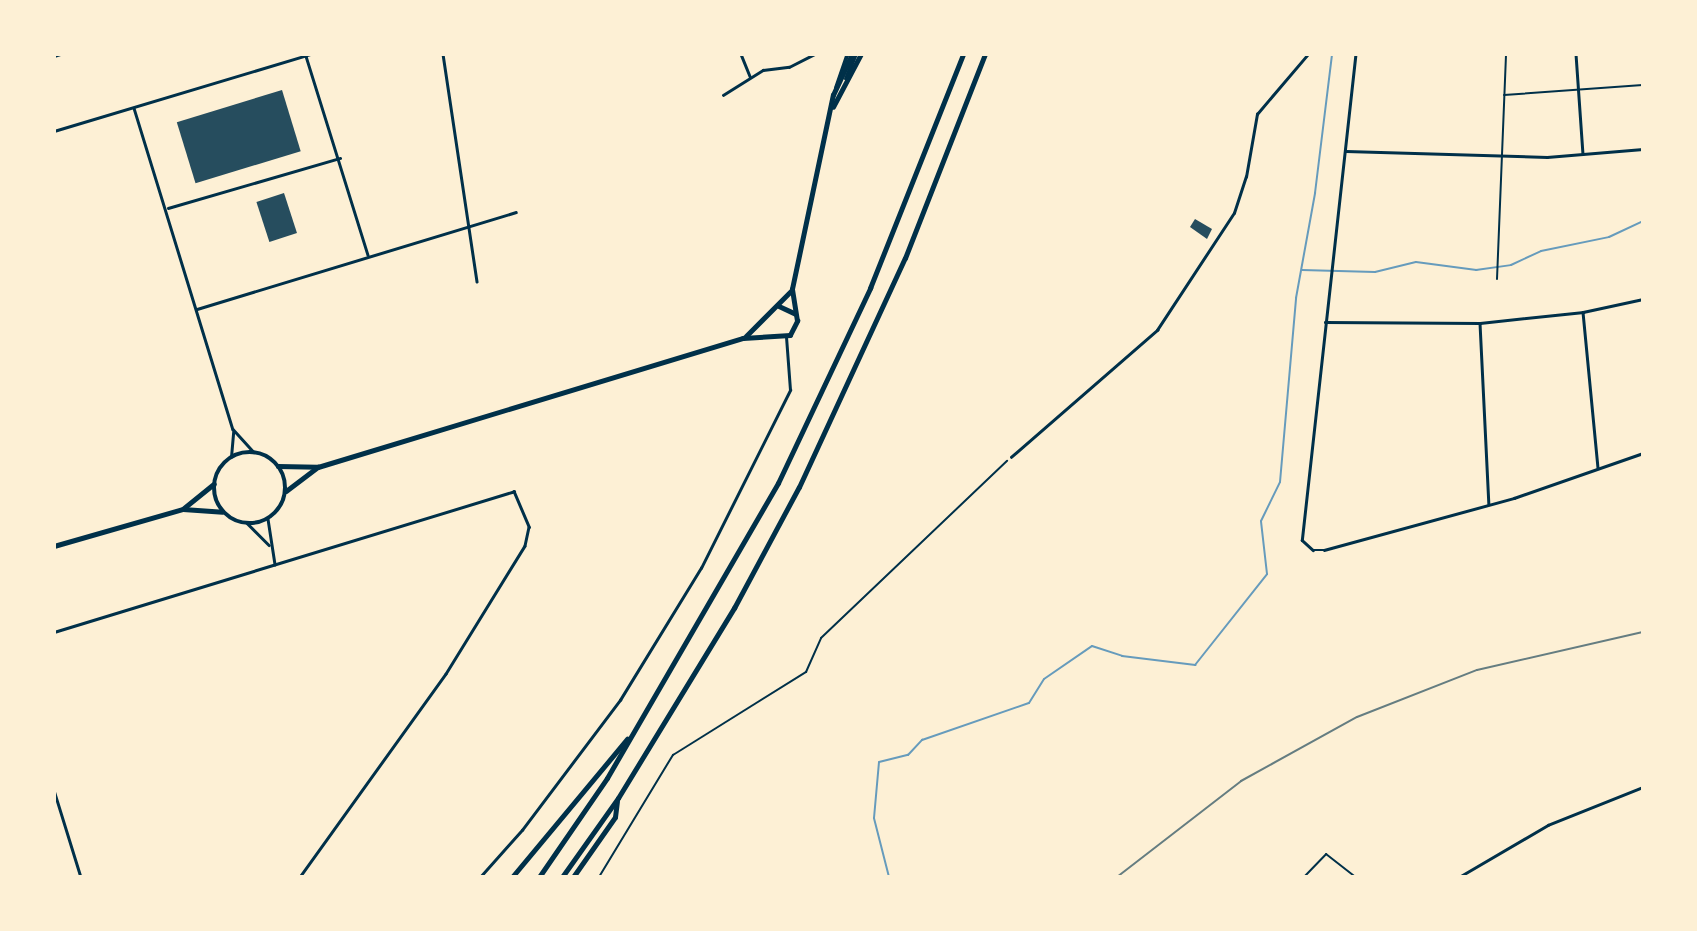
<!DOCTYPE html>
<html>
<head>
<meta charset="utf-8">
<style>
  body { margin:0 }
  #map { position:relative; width:1697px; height:931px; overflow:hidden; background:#fdf0d5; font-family:Karla,sans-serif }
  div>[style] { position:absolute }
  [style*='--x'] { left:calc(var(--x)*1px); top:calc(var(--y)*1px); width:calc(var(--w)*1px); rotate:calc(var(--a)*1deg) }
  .stream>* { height:2px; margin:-1px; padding:0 1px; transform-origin:1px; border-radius:1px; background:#669bbc }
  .building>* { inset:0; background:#264d5e; transform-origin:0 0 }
  .path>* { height:2px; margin:-1px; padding:0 1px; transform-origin:1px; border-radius:1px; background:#003049 }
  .pedestrian>* { height:2px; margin:-1px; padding:0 1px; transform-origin:1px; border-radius:1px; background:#003049 }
  .minor>* { height:2.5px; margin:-1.25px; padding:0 1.25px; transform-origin:1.25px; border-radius:1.25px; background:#003049 }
  .tertiary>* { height:3.5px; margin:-1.75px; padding:0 1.75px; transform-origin:1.75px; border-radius:1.75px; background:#003049 }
  .primary>* { height:4.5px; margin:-2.25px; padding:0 2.25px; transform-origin:2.25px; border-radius:2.25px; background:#003049 }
  .primary>.ring { margin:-2.25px; padding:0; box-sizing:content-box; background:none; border:4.5px solid #003049; border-radius:50% }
  .motorway>* { height:5px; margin:-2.5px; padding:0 2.5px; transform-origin:2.5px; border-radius:2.5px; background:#003049 }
  .rail>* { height:2px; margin:-1px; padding:0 1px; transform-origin:1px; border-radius:1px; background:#657d81 }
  span { translate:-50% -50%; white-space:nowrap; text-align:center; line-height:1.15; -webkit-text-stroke:5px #fdf0d5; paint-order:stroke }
  .frame { position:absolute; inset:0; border:56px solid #fdf0d5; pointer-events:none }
</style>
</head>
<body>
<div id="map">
  <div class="stream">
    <i style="--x:1302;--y:270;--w:73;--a:1.6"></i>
    <i style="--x:1375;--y:272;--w:42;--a:-13.7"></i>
    <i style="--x:1416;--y:262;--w:61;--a:7.6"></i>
    <i style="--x:1476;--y:270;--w:35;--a:-8"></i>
    <i style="--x:1511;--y:265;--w:33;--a:-25"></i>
    <i style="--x:1541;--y:251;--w:69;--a:-11.6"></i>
    <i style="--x:1609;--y:237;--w:38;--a:-25"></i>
    <i style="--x:889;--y:877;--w:61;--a:-104.3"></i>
    <i style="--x:874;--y:818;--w:56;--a:-84.9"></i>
    <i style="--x:879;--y:762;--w:30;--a:-14"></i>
    <i style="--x:908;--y:755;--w:21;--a:-47"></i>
    <i style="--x:922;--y:740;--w:113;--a:-19.1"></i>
    <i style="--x:1029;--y:703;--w:28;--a:-58"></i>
    <i style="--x:1044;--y:679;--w:58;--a:-34.5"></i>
    <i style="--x:1092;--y:646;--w:32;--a:18"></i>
    <i style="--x:1122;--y:656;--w:74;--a:7"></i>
    <i style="--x:1195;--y:665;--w:116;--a:-51.6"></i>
    <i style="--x:1267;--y:574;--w:53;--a:-96.5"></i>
    <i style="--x:1261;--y:521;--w:43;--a:-64"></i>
    <i style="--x:1280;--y:482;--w:185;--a:-85"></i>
    <i style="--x:1296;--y:298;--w:107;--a:-79.7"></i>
    <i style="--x:1315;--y:193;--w:140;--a:-83"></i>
  </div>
  <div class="building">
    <i style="left:282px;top:90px;width:64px;height:110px;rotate:73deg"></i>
    <i style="left:284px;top:193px;width:42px;height:29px;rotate:72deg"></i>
    <i style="clip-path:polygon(1195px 219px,1212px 229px,1207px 239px,1190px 227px)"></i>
  </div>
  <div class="path">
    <i style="--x:599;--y:877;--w:143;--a:-58.8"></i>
    <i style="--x:673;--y:755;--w:157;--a:-32"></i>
    <i style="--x:806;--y:672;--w:37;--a:-66"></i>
    <i style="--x:821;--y:638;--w:257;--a:-43.6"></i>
  </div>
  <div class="pedestrian">
    <i style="--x:1504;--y:95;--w:139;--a:-4.1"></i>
    <i style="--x:1497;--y:279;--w:225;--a:-87.7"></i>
    <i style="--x:1304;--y:877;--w:32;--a:-46"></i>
    <i style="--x:1326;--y:854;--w:37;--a:38"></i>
  </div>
  <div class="minor">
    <i style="--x:443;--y:54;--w:230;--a:81.5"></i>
    <i style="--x:741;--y:54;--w:24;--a:68"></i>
    <i style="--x:1356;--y:54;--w:489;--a:96.3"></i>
    <i style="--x:1302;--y:540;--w:15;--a:42"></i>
    <i style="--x:1313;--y:550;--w:11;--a:0"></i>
    <i style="--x:1324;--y:550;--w:197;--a:-15.3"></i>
    <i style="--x:1514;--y:498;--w:137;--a:-19.2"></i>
    <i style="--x:1576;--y:54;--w:100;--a:86"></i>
    <i style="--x:54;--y:56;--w:6;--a:-18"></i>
    <i style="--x:306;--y:56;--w:208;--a:72.7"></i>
    <i style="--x:723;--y:95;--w:47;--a:-32"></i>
    <i style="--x:763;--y:70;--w:26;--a:-7"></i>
    <i style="--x:789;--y:67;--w:29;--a:-27"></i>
    <i style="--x:134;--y:108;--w:336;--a:72.9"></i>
    <i style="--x:233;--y:429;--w:31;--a:48"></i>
    <i style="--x:54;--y:131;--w:267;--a:-16.7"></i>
    <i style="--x:1346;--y:151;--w:201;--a:1.7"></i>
    <i style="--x:1547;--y:157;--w:96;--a:-4.8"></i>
    <i style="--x:168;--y:208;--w:179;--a:-16.2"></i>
    <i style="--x:197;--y:309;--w:333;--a:-16.9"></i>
    <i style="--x:1583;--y:312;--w:156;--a:84.5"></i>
    <i style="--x:1325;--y:322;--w:155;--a:0.4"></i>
    <i style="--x:1480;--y:323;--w:104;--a:-6.1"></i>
    <i style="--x:1583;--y:312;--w:61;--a:-12.2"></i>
    <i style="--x:1480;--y:323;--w:181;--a:87.2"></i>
    <i style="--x:231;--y:457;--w:25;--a:-85"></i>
    <i style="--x:1011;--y:457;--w:194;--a:-41"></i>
    <i style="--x:1157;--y:330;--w:140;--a:-56.7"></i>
    <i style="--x:1234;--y:213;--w:38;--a:-72"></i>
    <i style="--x:1246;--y:177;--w:64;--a:-80.1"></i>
    <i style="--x:1257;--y:114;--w:79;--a:-49.6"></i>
    <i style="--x:268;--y:519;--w:46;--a:81.2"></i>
    <i style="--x:247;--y:523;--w:31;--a:45"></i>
    <i style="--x:54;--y:632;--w:481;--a:-17"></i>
    <i style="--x:514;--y:491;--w:39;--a:67"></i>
    <i style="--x:529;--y:527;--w:19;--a:102"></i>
    <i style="--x:525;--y:546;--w:150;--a:121.7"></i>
    <i style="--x:446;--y:674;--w:250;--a:125.7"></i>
    <i style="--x:54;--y:790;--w:91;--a:72.8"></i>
    <i style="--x:480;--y:877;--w:63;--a:-48.2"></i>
    <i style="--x:522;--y:830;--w:163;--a:-53"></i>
    <i style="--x:620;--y:700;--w:155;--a:-58.5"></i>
    <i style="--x:701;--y:568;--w:199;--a:-63.4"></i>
    <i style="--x:790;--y:390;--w:53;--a:-94.3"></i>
    <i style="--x:1459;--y:877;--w:103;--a:-30.3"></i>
    <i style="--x:1548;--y:825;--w:102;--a:-21.8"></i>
  </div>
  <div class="tertiary">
    <i style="--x:846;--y:79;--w:27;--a:-68"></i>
    <i style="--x:836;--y:88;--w:36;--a:-71"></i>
  </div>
  <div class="primary">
    <i style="--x:833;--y:107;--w:60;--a:-62.2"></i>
    <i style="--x:779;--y:306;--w:17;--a:25"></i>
    <i style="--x:746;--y:336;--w:64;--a:-45"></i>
    <i class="ring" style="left:214px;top:452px;width:67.5px;height:67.5px"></i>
    <i style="--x:278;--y:466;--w:39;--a:1"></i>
    <i style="--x:286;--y:491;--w:40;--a:-37"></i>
    <i style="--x:318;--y:467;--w:444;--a:-16.9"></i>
    <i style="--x:743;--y:338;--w:47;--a:-3.7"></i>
    <i style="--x:790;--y:335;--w:16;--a:-63"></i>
    <i style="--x:797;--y:321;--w:32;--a:-99"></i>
    <i style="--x:792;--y:289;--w:198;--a:-78.1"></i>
    <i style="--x:833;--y:95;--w:45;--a:-65.1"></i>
    <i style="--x:184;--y:508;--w:38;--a:-39"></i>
    <i style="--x:54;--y:546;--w:134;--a:-16"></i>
    <i style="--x:183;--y:509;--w:39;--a:4"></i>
  </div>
  <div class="motorway">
    <i style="--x:512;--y:877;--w:180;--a:-50.2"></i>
    <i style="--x:539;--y:877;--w:120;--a:-55.5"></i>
    <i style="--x:607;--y:778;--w:341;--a:-59.9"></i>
    <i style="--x:778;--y:483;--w:216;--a:-64.7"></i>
    <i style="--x:870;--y:288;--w:252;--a:-68.3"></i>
    <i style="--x:562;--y:877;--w:97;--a:-54.7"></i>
    <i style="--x:618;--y:798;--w:223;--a:-58.6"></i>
    <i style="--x:734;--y:608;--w:137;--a:-61.8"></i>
    <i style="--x:799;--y:487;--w:252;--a:-65.2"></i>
    <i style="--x:905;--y:258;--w:219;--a:-68.6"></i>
    <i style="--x:573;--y:877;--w:73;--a:-55"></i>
    <i style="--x:615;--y:817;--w:16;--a:-83"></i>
  </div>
  <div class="rail">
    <i style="--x:1117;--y:877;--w:157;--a:-37.7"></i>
    <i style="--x:1241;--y:781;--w:132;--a:-28.9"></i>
    <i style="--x:1357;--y:717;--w:129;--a:-21.4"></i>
    <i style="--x:1477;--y:670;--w:170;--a:-12.9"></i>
  </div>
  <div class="frame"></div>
</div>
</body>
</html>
